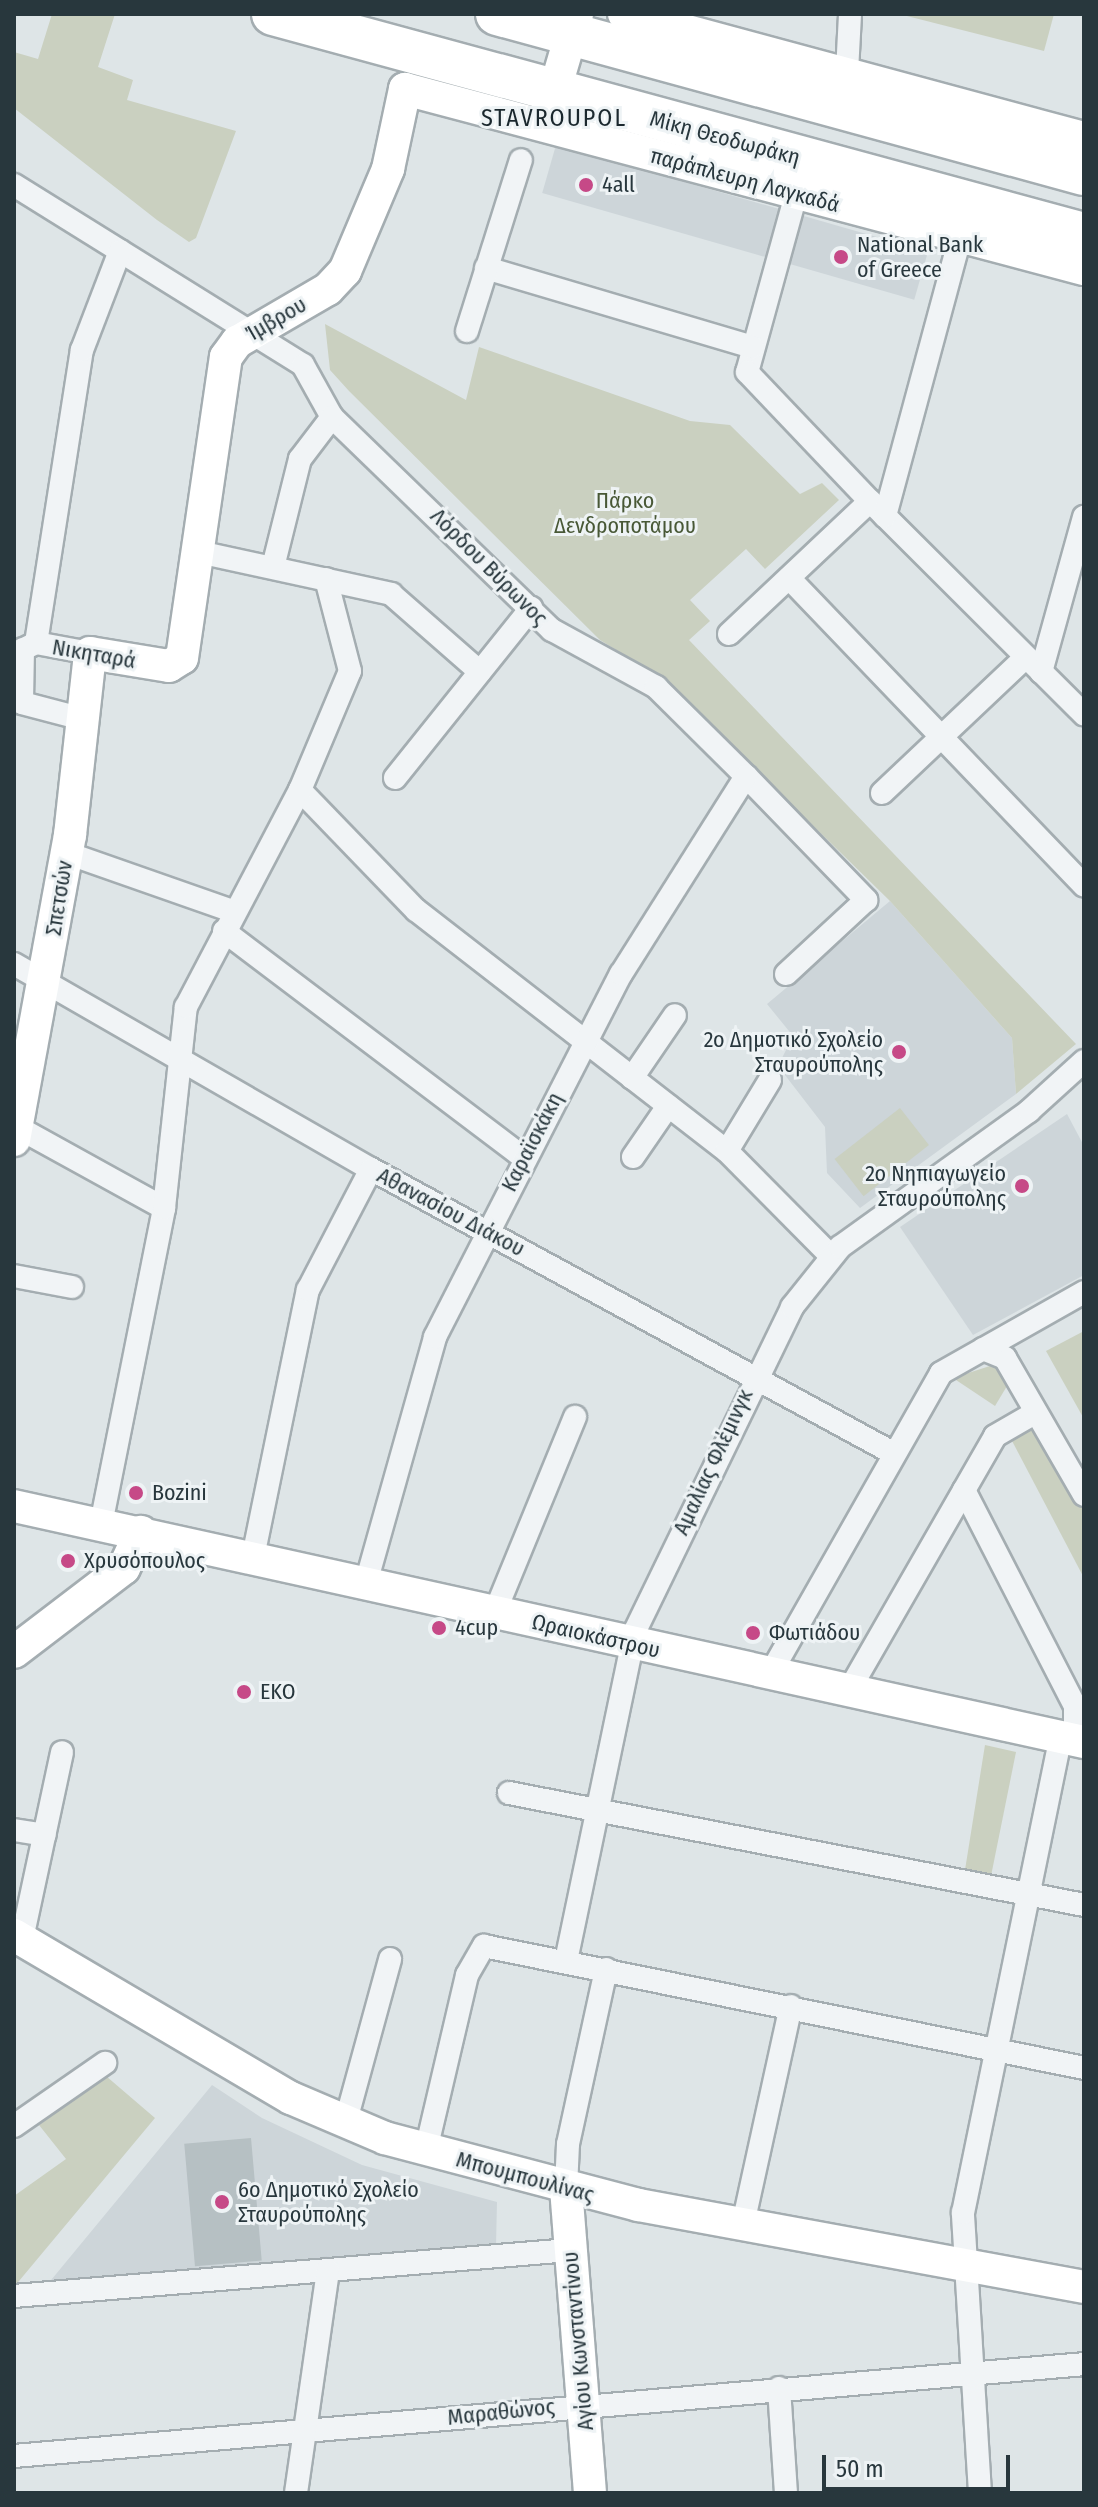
<!DOCTYPE html>
<html>
<head>
<meta charset="utf-8">
<style>
  body { margin:0 }
  #map { position:relative; width:1098px; height:2507px; overflow:hidden; background:#dee5e7; font-family:"Fira Sans Condensed",sans-serif }
  div>[style] { position:absolute }
  [style*='--x'] { left:calc(var(--x)*1px); top:calc(var(--y)*1px); width:calc(var(--w)*1px); rotate:calc(var(--a)*1deg) }
  .built>* { inset:0; background:#cdd5d9; transform-origin:0 0 }
  .green>* { inset:0; background:#cad0c0; transform-origin:0 0 }
  .building>* { inset:0; background:#b6c0c3; transform-origin:0 0 }
  .roads { filter:drop-shadow(2px 0 #a4adb1) drop-shadow(-2px 0 #a4adb1) drop-shadow(0 2px #a4adb1) drop-shadow(0 -2px #a4adb1) }
  .street>* { height:22px; margin:-11px; padding:0 11px; transform-origin:11px; border-radius:11px; background:#f1f4f6 }
  .secondary>* { height:32px; margin:-16px; padding:0 16px; transform-origin:16px; border-radius:16px; background:#fff }
  .highway>* { height:42px; margin:-21px; padding:0 21px; transform-origin:21px; border-radius:21px; background:#fff }
  .dots>* { width:22px; height:22px; translate:-50% -50%; box-sizing:border-box; border:4px solid #eef3f5; border-radius:50% }
  span { translate:-50% -50%; white-space:nowrap; text-align:center; line-height:1.15; -webkit-text-stroke:6px #eef3f5; paint-order:stroke }
  .street-label { font-size:22px; color:#28373d }
  .poi-label { font-size:22px; color:#28373d }
  .left { translate:0 -50%; text-align:left }
  .right { translate:-100% -50%; text-align:right }
  .park-label { font-size:22px; color:#485836 }
  .neighbourhood-label { font-size:24px; color:#1b282e; letter-spacing:2px }
  .frame { position:absolute; inset:0; border:16px solid #28373d; pointer-events:none }
  .scale { position:absolute; left:822px; top:2455px; width:188px; height:36px; box-sizing:border-box; border:4px solid #28373d; border-top:0; padding-left:10px; font-size:24px; line-height:28px; white-space:nowrap; color:#28373d; -webkit-text-stroke:6px #eef3f5; paint-order:stroke }
</style>
</head>
<body>
<div id="map">
  <div class="built">
    <i style="left:556px;top:145px;width:387px;height:50px;rotate:16deg"></i>
    <i style="clip-path:polygon(890px 901px,1012px 1038px,1016px 1094px,860px 1208px,827px 1173px,825px 1127px,778px 1066px,793px 1036px,767px 1004px)"></i>
    <i style="clip-path:polygon(1067px 1114px,1084px 1146px,1084px 1275px,973px 1335px,900px 1227px)"></i>
    <i style="clip-path:polygon(212px 2085px,262px 2118px,362px 2165px,497px 2202px,496px 2246px,47px 2285px)"></i>
  </div>
  <div class="green">
    <i style="clip-path:polygon(52px 14px,115px 14px,98px 67px,133px 80px,127px 100px,236px 131px,196px 238px,189px 242px,157px 220px,14px 108px,14px 52px,38px 59px)"></i>
    <i style="clip-path:polygon(899px 14px,1054px 14px,1044px 51px)"></i>
    <i style="clip-path:polygon(325px 324px,466px 400px,479px 347px,690px 421px,730px 425px,800px 494px,822px 483px,839px 500px,765px 569px,746px 549px,690px 600px,710px 621px,689px 640px,1076px 1044px,1016px 1094px,1012px 1038px,890px 901px,662px 678px,600px 640px,349px 391px,330px 370px)"></i>
    <i style="left:900px;top:1108px;width:47px;height:83px;rotate:52deg"></i>
    <i style="clip-path:polygon(1084px 1331px,1084px 1419px,1046px 1351px)"></i>
    <i style="clip-path:polygon(996px 1364px,1010px 1381px,995px 1406px,953px 1378px)"></i>
    <i style="clip-path:polygon(1040px 1426px,1084px 1506px,1084px 1578px,1011px 1439px)"></i>
    <i style="clip-path:polygon(985px 1745px,1016px 1752px,991px 1876px,965px 1870px)"></i>
    <i style="clip-path:polygon(106px 2076px,155px 2118px,14px 2287px,14px 2196px,66px 2159px,39px 2125px)"></i>
  </div>
  <div class="building">
    <i style="left:251px;top:2138px;width:123px;height:67px;rotate:85deg"></i>
  </div>
  <div class="roads">
    <div class="street">
      <i style="--x:847;--y:72;--w:58;--a:-87"></i>
      <i style="--x:800;--y:180;--w:199;--a:105.4"></i>
      <i style="--x:747;--y:372;--w:178;--a:46.4"></i>
      <i style="--x:14;--y:185;--w:340;--a:31.9"></i>
      <i style="--x:303;--y:365;--w:60;--a:60.9"></i>
      <i style="--x:332;--y:417;--w:306;--a:44.1"></i>
      <i style="--x:552;--y:630;--w:119;--a:28.7"></i>
      <i style="--x:656;--y:687;--w:127;--a:44.7"></i>
      <i style="--x:746;--y:776;--w:173;--a:45.9"></i>
      <i style="--x:866;--y:900;--w:109;--a:137.2"></i>
      <i style="--x:486;--y:268;--w:278;--a:16.5"></i>
      <i style="--x:467;--y:331;--w:179;--a:-72.5"></i>
      <i style="--x:885;--y:516;--w:281;--a:44.9"></i>
      <i style="--x:199;--y:552;--w:197;--a:12.3"></i>
      <i style="--x:391;--y:594;--w:118;--a:41.2"></i>
      <i style="--x:273;--y:567;--w:111;--a:-76"></i>
      <i style="--x:300;--y:459;--w:53;--a:-52.7"></i>
      <i style="--x:789;--y:578;--w:426;--a:46.2"></i>
      <i style="--x:729;--y:634;--w:194;--a:-43.3"></i>
      <i style="--x:870;--y:501;--w:21;--a:45"></i>
      <i style="--x:885;--y:516;--w:288;--a:-74.9"></i>
      <i style="--x:36;--y:643;--w:297;--a:-81.1"></i>
      <i style="--x:82;--y:350;--w:106;--a:-69"></i>
      <i style="--x:23;--y:649;--w:54;--a:91.1"></i>
      <i style="--x:22;--y:703;--w:63;--a:14.7"></i>
      <i style="--x:22;--y:650;--w:16;--a:-27"></i>
      <i style="--x:36;--y:643;--w:55;--a:10.5"></i>
      <i style="--x:1041;--y:672;--w:161;--a:-74.5"></i>
      <i style="--x:395;--y:778;--w:218;--a:-51.3"></i>
      <i style="--x:300;--y:790;--w:167;--a:46"></i>
      <i style="--x:416;--y:910;--w:393;--a:37.8"></i>
      <i style="--x:727;--y:1151;--w:148;--a:45.3"></i>
      <i style="--x:882;--y:793;--w:198;--a:-43.4"></i>
      <i style="--x:67;--y:853;--w:176;--a:19.3"></i>
      <i style="--x:224;--y:931;--w:375;--a:37.1"></i>
      <i style="--x:14;--y:964;--w:412;--a:29.9"></i>
      <i style="--x:371;--y:1169;--w:594;--a:28.55"></i>
      <i style="--x:632;--y:1078;--w:76;--a:-55.7"></i>
      <i style="--x:17;--y:1127;--w:168;--a:28.9"></i>
      <i style="--x:727;--y:1151;--w:83;--a:-58.8"></i>
      <i style="--x:633;--y:1157;--w:62;--a:-55.5"></i>
      <i style="--x:14;--y:1276;--w:59;--a:10.7"></i>
      <i style="--x:983;--y:1349;--w:24;--a:22"></i>
      <i style="--x:1005;--y:1358;--w:158;--a:60"></i>
      <i style="--x:964;--y:1490;--w:243;--a:62.8"></i>
      <i style="--x:1075;--y:1706;--w:34;--a:90"></i>
      <i style="--x:101;--y:1524;--w:322;--a:-78.7"></i>
      <i style="--x:164;--y:1208;--w:202;--a:-83.8"></i>
      <i style="--x:186;--y:1007;--w:245;--a:-62.3"></i>
      <i style="--x:300;--y:790;--w:129;--a:-67.2"></i>
      <i style="--x:350;--y:671;--w:95;--a:-104.6"></i>
      <i style="--x:253;--y:1557;--w:273;--a:-78.4"></i>
      <i style="--x:308;--y:1290;--w:136;--a:-62.5"></i>
      <i style="--x:366;--y:1583;--w:255;--a:-74.3"></i>
      <i style="--x:435;--y:1337;--w:408;--a:-62.9"></i>
      <i style="--x:621;--y:974;--w:234;--a:-57.7"></i>
      <i style="--x:495;--y:1612;--w:211;--a:-67.7"></i>
      <i style="--x:769;--y:1676;--w:348;--a:-60.4"></i>
      <i style="--x:941;--y:1373;--w:164;--a:-29.5"></i>
      <i style="--x:848;--y:1692;--w:295;--a:-60.1"></i>
      <i style="--x:995;--y:1436;--w:46;--a:-29.9"></i>
      <i style="--x:509;--y:1793;--w:586;--a:11.02"></i>
      <i style="--x:14;--y:1830;--w:31;--a:9"></i>
      <i style="--x:22;--y:1939;--w:191;--a:-77.9"></i>
      <i style="--x:566;--y:1961;--w:337;--a:-78.2"></i>
      <i style="--x:635;--y:1631;--w:360;--a:-64.1"></i>
      <i style="--x:792;--y:1307;--w:77;--a:-51.3"></i>
      <i style="--x:840;--y:1247;--w:233;--a:-35.7"></i>
      <i style="--x:1029;--y:1111;--w:74;--a:-42.3"></i>
      <i style="--x:345;--y:2124;--w:171;--a:-74.7"></i>
      <i style="--x:14;--y:2126;--w:111;--a:-34.7"></i>
      <i style="--x:426;--y:2150;--w:180;--a:-76.8"></i>
      <i style="--x:467;--y:1975;--w:34;--a:-60"></i>
      <i style="--x:484;--y:1946;--w:612;--a:11.49"></i>
      <i style="--x:566;--y:2188;--w:44;--a:-87.4"></i>
      <i style="--x:568;--y:2144;--w:179;--a:-77.7"></i>
      <i style="--x:743;--y:2224;--w:223;--a:-77.6"></i>
      <i style="--x:14;--y:2296;--w:558;--a:-4.73"></i>
      <i style="--x:779;--y:2388;--w:105;--a:86.2"></i>
      <i style="--x:14;--y:2456;--w:1074;--a:-4.91"></i>
      <i style="--x:296;--y:2493;--w:225;--a:-81.8"></i>
      <i style="--x:980;--y:2493;--w:281;--a:-93.5"></i>
      <i style="--x:963;--y:2213;--w:486;--a:-78.4"></i>
    </div>
    <div class="secondary">
      <i style="--x:624;--y:14;--w:476;--a:15.1"></i>
      <i style="--x:549;--y:110;--w:100;--a:-73.7"></i>
      <i style="--x:14;--y:1140;--w:310;--a:-79.6"></i>
      <i style="--x:70;--y:835;--w:183;--a:-83.7"></i>
      <i style="--x:90;--y:653;--w:80;--a:9.3"></i>
      <i style="--x:169;--y:666;--w:15;--a:-32"></i>
      <i style="--x:182;--y:658;--w:304;--a:-81.7"></i>
      <i style="--x:226;--y:357;--w:19;--a:-54"></i>
      <i style="--x:237;--y:342;--w:105;--a:-30.2"></i>
      <i style="--x:328;--y:289;--w:25;--a:-47"></i>
      <i style="--x:345;--y:271;--w:111;--a:-67.1"></i>
      <i style="--x:388;--y:169;--w:82;--a:-78"></i>
      <i style="--x:405;--y:89;--w:702;--a:14.85"></i>
      <i style="--x:14;--y:1506;--w:1096;--a:12.44"></i>
      <i style="--x:14;--y:1652;--w:138;--a:-37.4"></i>
      <i style="--x:124;--y:1568;--w:40;--a:-65"></i>
      <i style="--x:14;--y:1935;--w:321;--a:30.5"></i>
      <i style="--x:291;--y:2098;--w:102;--a:23.1"></i>
      <i style="--x:385;--y:2138;--w:262;--a:14.8"></i>
      <i style="--x:638;--y:2205;--w:453;--a:10.4"></i>
      <i style="--x:566;--y:2188;--w:306;--a:85.5"></i>
    </div>
    <div class="highway">
      <i style="--x:273;--y:14;--w:840;--a:15.18"></i>
      <i style="--x:497;--y:14;--w:608;--a:15.25"></i>
    </div>
  </div>
  <div class="dots">
    <i style="left:586px;top:185px;background:#c64987"></i>
    <i style="left:841px;top:257px;background:#c64987"></i>
    <i style="left:899px;top:1052px;background:#c64987"></i>
    <i style="left:1022px;top:1186px;background:#c64987"></i>
    <i style="left:136px;top:1493px;background:#c64987"></i>
    <i style="left:68px;top:1561px;background:#c64987"></i>
    <i style="left:439px;top:1628px;background:#c64987"></i>
    <i style="left:753px;top:1633px;background:#c64987"></i>
    <i style="left:244px;top:1692px;background:#c64987"></i>
    <i style="left:222px;top:2202px;background:#c64987"></i>
  </div>
  <div class="street-label">
    <span style="left:725px;top:138px;rotate:15deg">Μίκη Θεοδωράκη</span>
    <span style="left:745px;top:180px;rotate:15deg">παράπλευρη Λαγκαδά</span>
    <span style="left:276px;top:319px;rotate:-30deg">Ίμβρου</span>
    <span style="left:489px;top:567px;rotate:45deg">Λόρδου Βύρωνος</span>
    <span style="left:94px;top:654px;rotate:10deg">Νικηταρά</span>
    <span style="left:59px;top:898px;rotate:-81deg">Σπετσών</span>
    <span style="left:532px;top:1142px;rotate:-63deg">Καραϊσκάκη</span>
    <span style="left:451px;top:1212px;rotate:28deg">Αθανασίου Διάκου</span>
    <span style="left:713px;top:1462px;rotate:-65deg">Αμαλίας Φλέμινγκ</span>
    <span style="left:596px;top:1636px;rotate:13deg">Ωραιοκάστρου</span>
    <span style="left:525px;top:2177px;rotate:15deg">Μπουμπουλίνας</span>
    <span style="left:578px;top:2341px;rotate:-95deg">Αγίου Κωνσταντίνου</span>
    <span style="left:501px;top:2412px;rotate:-6deg">Μαραθώνος</span>
  </div>
  <div class="poi-label">
    <span class="left" style="left:602px;top:185px">4all</span>
    <span class="left" style="left:857px;top:257px">National Bank<br>of Greece</span>
    <span class="right" style="left:883px;top:1052px">2ο Δημοτικό Σχολείο<br>Σταυρούπολης</span>
    <span class="right" style="left:1006px;top:1186px">2ο Νηπιαγωγείο<br>Σταυρούπολης</span>
    <span class="left" style="left:152px;top:1493px">Bozini</span>
    <span class="left" style="left:84px;top:1561px">Χρυσόπουλος</span>
    <span class="left" style="left:455px;top:1628px">4cup</span>
    <span class="left" style="left:769px;top:1633px">Φωτιάδου</span>
    <span class="left" style="left:260px;top:1692px">EKO</span>
    <span class="left" style="left:238px;top:2202px">6ο Δημοτικό Σχολείο<br>Σταυρούπολης</span>
  </div>
  <div class="park-label">
    <span style="left:625px;top:513px">Πάρκο<br>Δενδροποτάμου</span>
  </div>
  <div class="neighbourhood-label">
    <span style="left:554px;top:119px">STAVROUPOL</span>
  </div>
  <div class="frame"></div>
  <div class="scale">50 m</div>
</div>
</body>
</html>
